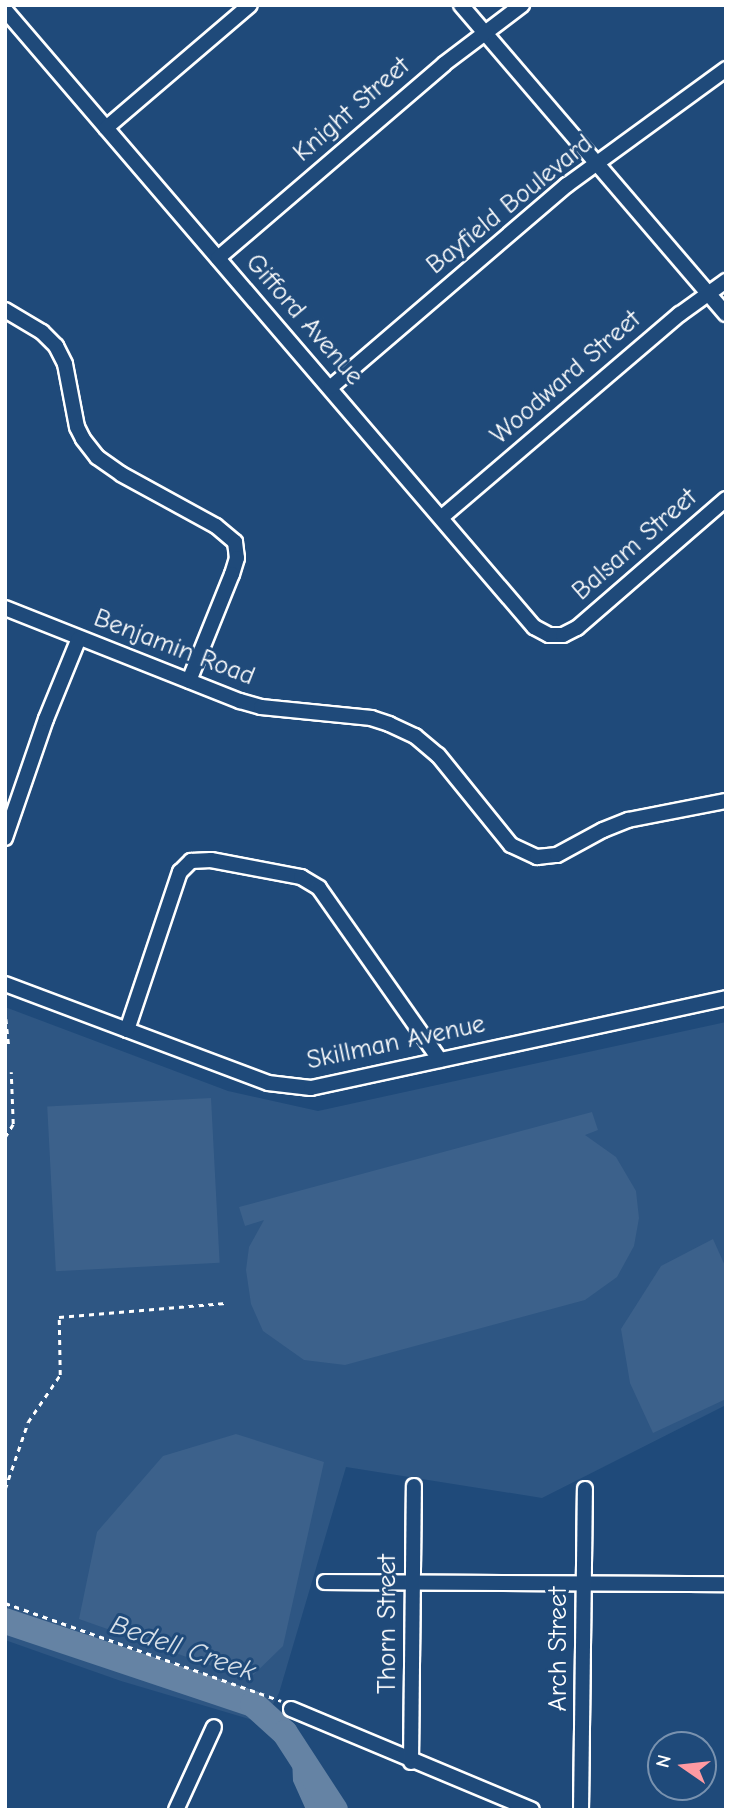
<!DOCTYPE html>
<html>
<head>
<meta charset="utf-8">
<style>
  body { margin:0 }
  #map { position:relative; width:731px; height:1815px; overflow:hidden; background:#1f4a7a; font-family:"Comic Neue",sans-serif }
  div>[style] { position:absolute }
  [style*='--x'] { left:calc(var(--x)*1px); top:calc(var(--y)*1px); width:calc(var(--w)*1px); rotate:calc(var(--a)*1deg) }
  .built>* { inset:0; background:#2e5683 }
  .green>* { inset:0; background:#3c618b; transform-origin:0 0 }
  .water>* { inset:0; background:#6583a4 }
  .river>* { height:26px; margin:-13px; padding:0 13px; transform-origin:13px; border-radius:13px; background:#6583a4 }
  .path>* { height:2.5px; margin-top:-1.25px; transform-origin:0; background:repeating-linear-gradient(90deg,#fff 0 5px,transparent 0 10px) }
  .roads { filter:drop-shadow(2px 0 #fff) drop-shadow(-2px 0 #fff) drop-shadow(0 2px #fff) drop-shadow(0 -2px #fff) }
  .street>* { height:14px; margin:-7px; padding:0 7px; transform-origin:7px; border-radius:7px; background:#1f4a7a }
  span { translate:-50% -50%; white-space:nowrap; text-align:center; line-height:1.15; -webkit-text-stroke:6px #1f4a7a; paint-order:stroke }
  .street-label { font-size:26px; color:#fff }
  .water-label { font-size:28px; color:#d8e0e8; font-style:italic }
  .frame { position:absolute; inset:0; border:7px solid #fff; pointer-events:none }
  .north { position:absolute; left:647px; top:1731px; width:70px; height:70px; box-sizing:border-box; background:#1f4a7a; border:2px solid #7992af; border-radius:50%; rotate:284deg; font-size:19px; font-weight:700; line-height:28px; text-align:center; color:#fff }
  .north::after { content:''; display:block; margin:auto; width:24px; height:32px; background:#ff9aa2; clip-path:polygon(50% 0,100% 100%,50% 72%,0 100%) }
</style>
</head>
<body>
<div id="map">
  <div class="built">
    <i style="clip-path:polygon(5px 1007px,228px 1091px,318px 1111px,726px 1022px,726px 1405px,542px 1498px,346px 1467px,279px 1693px,263px 1723px,121px 1681px,5px 1640px)"></i>
  </div>
  <div class="green">
    <i style="left:211px;top:1098px;width:165px;height:164px;rotate:87deg"></i>
    <i style="clip-path:polygon(592px 1112px,598px 1130px,585px 1135px,616px 1157px,636px 1191px,639px 1218px,634px 1246px,617px 1277px,585px 1300px,345px 1365px,304px 1360px,263px 1331px,251px 1304px,246px 1270px,249px 1247px,264px 1220px,245px 1226px,239px 1207px)"></i>
    <i style="clip-path:polygon(713px 1239px,726px 1268px,726px 1399px,653px 1433px,630px 1383px,621px 1329px,661px 1266px)"></i>
    <i style="clip-path:polygon(236px 1434px,324px 1462px,283px 1646px,249px 1679px,79px 1619px,97px 1532px,163px 1456px)"></i>
    <i style="clip-path:polygon(271px 1708px,304px 1743px,285px 1734px,285px 1744px,263px 1724px)"></i>
  </div>
  <div class="water">
    <i style="clip-path:polygon(285px 1733px,304px 1743px,320px 1781px,337px 1794px,348px 1810px,306px 1810px,293px 1781px,292px 1757px,285px 1744px)"></i>
  </div>
  <div class="river">
    <i style="--x:5;--y:1621;--w:262;--a:18.5"></i>
    <i style="--x:253;--y:1704;--w:43;--a:42.2"></i>
    <i style="--x:285;--y:1733;--w:92;--a:57"></i>
  </div>
  <div class="path">
    <i style="--x:5;--y:1009;--w:37;--a:84"></i>
    <i style="--x:5;--y:1137;--w:15;--a:-58"></i>
    <i style="--x:13;--y:1124;--w:52;--a:-92.2"></i>
    <i style="--x:5;--y:1489;--w:71;--a:-71.1"></i>
    <i style="--x:28;--y:1422;--w:57;--a:-55.8"></i>
    <i style="--x:60;--y:1375;--w:58;--a:-91"></i>
    <i style="--x:59;--y:1317;--w:167;--a:-4.8"></i>
    <i style="--x:5;--y:1603;--w:293;--a:19.5"></i>
  </div>
  <div class="roads">
    <div class="street">
      <i style="--x:461;--y:5;--w:407;--a:49.4"></i>
      <i style="--x:5;--y:10;--w:813;--a:49.39"></i>
      <i style="--x:534;--y:627;--w:17;--a:28"></i>
      <i style="--x:549;--y:635;--w:14;--a:0"></i>
      <i style="--x:563;--y:635;--w:16;--a:-27"></i>
      <i style="--x:577;--y:628;--w:197;--a:-40.9"></i>
      <i style="--x:106;--y:128;--w:189;--a:-40.5"></i>
      <i style="--x:218;--y:258;--w:298;--a:-40.6"></i>
      <i style="--x:444;--y:64;--w:98;--a:-37.1"></i>
      <i style="--x:5;--y:310;--w:43;--a:30.7"></i>
      <i style="--x:42;--y:332;--w:20;--a:45"></i>
      <i style="--x:56;--y:346;--w:20;--a:63"></i>
      <i style="--x:65;--y:364;--w:64;--a:79.2"></i>
      <i style="--x:77;--y:427;--w:13;--a:63"></i>
      <i style="--x:83;--y:439;--w:23;--a:52"></i>
      <i style="--x:97;--y:457;--w:29;--a:35"></i>
      <i style="--x:121;--y:474;--w:108;--a:28.7"></i>
      <i style="--x:216;--y:526;--w:25;--a:40"></i>
      <i style="--x:235;--y:542;--w:16;--a:83"></i>
      <i style="--x:237;--y:558;--w:17;--a:107"></i>
      <i style="--x:232;--y:574;--w:115;--a:111.9"></i>
      <i style="--x:331;--y:387;--w:311;--a:-40.6"></i>
      <i style="--x:567;--y:185;--w:197;--a:-36.1"></i>
      <i style="--x:442;--y:517;--w:313;--a:-40.5"></i>
      <i style="--x:680;--y:314;--w:57;--a:-35.7"></i>
      <i style="--x:5;--y:608;--w:253;--a:21.6"></i>
      <i style="--x:240;--y:701;--w:22;--a:16"></i>
      <i style="--x:261;--y:707;--w:111;--a:5.7"></i>
      <i style="--x:371;--y:718;--w:19;--a:18"></i>
      <i style="--x:389;--y:724;--w:29;--a:25"></i>
      <i style="--x:415;--y:736;--w:30;--a:40"></i>
      <i style="--x:438;--y:755;--w:116;--a:51"></i>
      <i style="--x:511;--y:845;--w:29;--a:25"></i>
      <i style="--x:537;--y:857;--w:20;--a:-6"></i>
      <i style="--x:557;--y:855;--w:52;--a:-28.5"></i>
      <i style="--x:603;--y:830;--w:27;--a:-22"></i>
      <i style="--x:628;--y:820;--w:100;--a:-11"></i>
      <i style="--x:5;--y:838;--w:126;--a:-71"></i>
      <i style="--x:46;--y:719;--w:87;--a:-67.8"></i>
      <i style="--x:5;--y:984;--w:281;--a:20.6"></i>
      <i style="--x:268;--y:1083;--w:43;--a:6.6"></i>
      <i style="--x:311;--y:1088;--w:425;--a:-12.2"></i>
      <i style="--x:127;--y:1030;--w:167;--a:-71.5"></i>
      <i style="--x:180;--y:872;--w:16;--a:-45"></i>
      <i style="--x:191;--y:861;--w:20;--a:-3"></i>
      <i style="--x:211;--y:860;--w:92;--a:10.7"></i>
      <i style="--x:301;--y:877;--w:21;--a:31"></i>
      <i style="--x:319;--y:888;--w:210;--a:54.9"></i>
      <i style="--x:325;--y:1582;--w:401;--a:0.3"></i>
      <i style="--x:291;--y:1709;--w:261;--a:22.7"></i>
      <i style="--x:411;--y:1762;--w:276;--a:-89.4"></i>
      <i style="--x:176;--y:1810;--w:91;--a:-65.4"></i>
      <i style="--x:581;--y:1810;--w:321;--a:-89.3"></i>
    </div>
  </div>
  <div class="street-label">
    <span style="left:352px;top:110px;rotate:-41deg">Knight Street</span>
    <span style="left:510px;top:205px;rotate:-39deg">Bayfield Boulevard</span>
    <span style="left:304px;top:320px;rotate:49deg">Gifford Avenue</span>
    <span style="left:566px;top:378px;rotate:-41deg">Woodward Street</span>
    <span style="left:635px;top:545px;rotate:-41deg">Balsam Street</span>
    <span style="left:174px;top:648px;rotate:21deg">Benjamin Road</span>
    <span style="left:396px;top:1043px;rotate:-12deg">Skillman Avenue</span>
    <span style="left:388px;top:1624px;rotate:-90deg">Thorn Street</span>
    <span style="left:559px;top:1649px;rotate:-90deg">Arch Street</span>
  </div>
  <div class="water-label">
    <span style="left:183px;top:1648px;rotate:19deg">Bedell Creek</span>
  </div>
  <div class="frame"></div>
  <div class="north">N</div>
</div>
</body>
</html>
